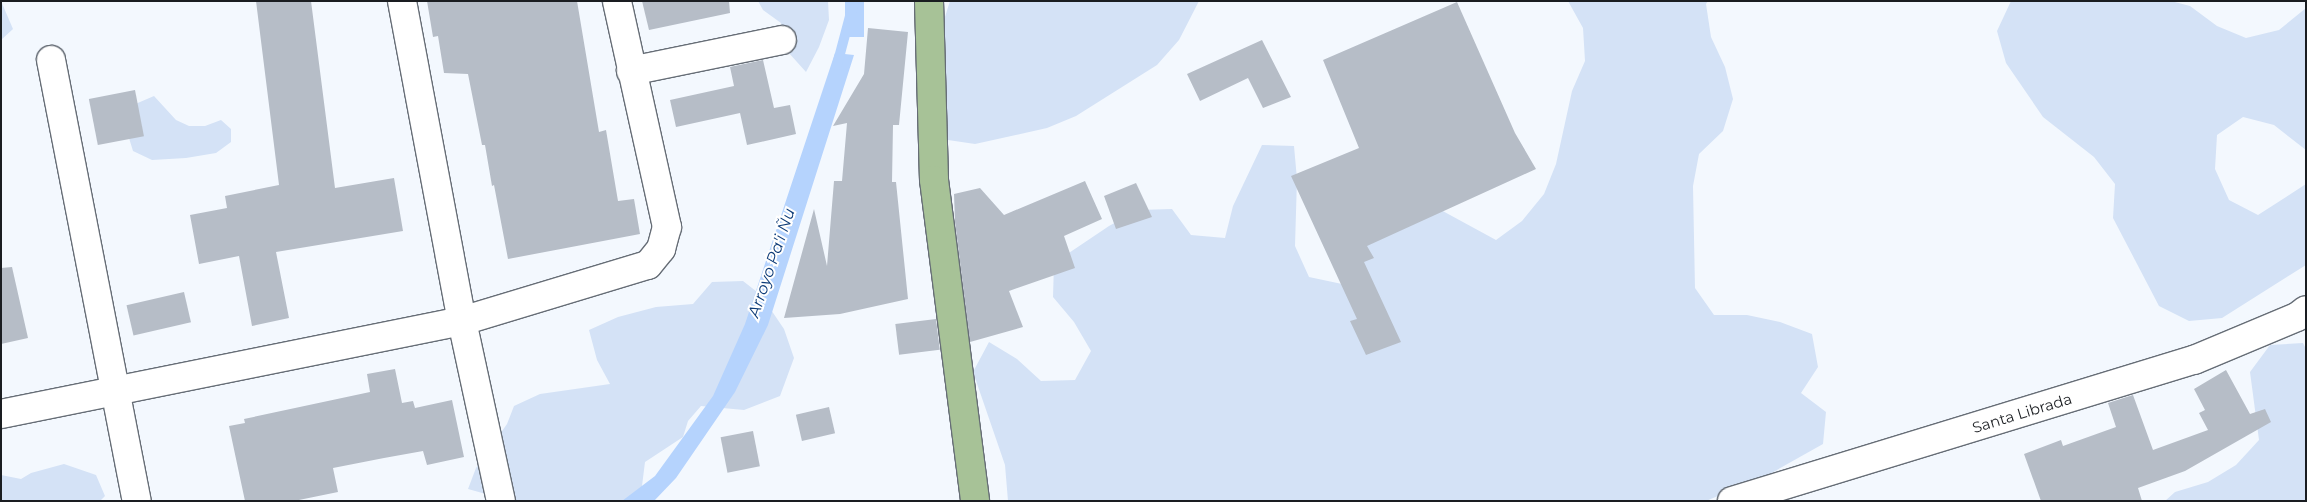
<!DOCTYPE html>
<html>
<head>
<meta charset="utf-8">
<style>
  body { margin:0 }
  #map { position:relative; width:2307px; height:502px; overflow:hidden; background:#f3f8fe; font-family:Montserrat,sans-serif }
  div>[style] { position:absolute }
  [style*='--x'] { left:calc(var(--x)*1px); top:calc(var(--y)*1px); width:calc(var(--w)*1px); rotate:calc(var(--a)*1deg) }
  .green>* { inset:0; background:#d4e2f6 }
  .water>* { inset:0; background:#b5d3fd; transform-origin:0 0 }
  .stream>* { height:10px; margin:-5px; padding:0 5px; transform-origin:5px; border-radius:5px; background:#b5d3fd }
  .building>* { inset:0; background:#b6bdc7; transform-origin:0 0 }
  .roads { filter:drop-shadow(1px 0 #666d76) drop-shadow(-1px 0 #666d76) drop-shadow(0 1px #666d76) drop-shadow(0 -1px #666d76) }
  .minor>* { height:28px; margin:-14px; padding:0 14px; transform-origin:14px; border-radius:14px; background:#fff }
  .major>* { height:28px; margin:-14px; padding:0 14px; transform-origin:14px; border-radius:14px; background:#a7c297 }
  span { translate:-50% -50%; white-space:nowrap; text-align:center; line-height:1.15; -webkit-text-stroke:4px #fff; paint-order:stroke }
  .street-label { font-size:15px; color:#1a1d21 }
  .water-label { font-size:16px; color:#0e3c78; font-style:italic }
  .frame { position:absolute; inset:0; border:2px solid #1a1d21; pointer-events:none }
</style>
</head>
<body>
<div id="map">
  <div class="green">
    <i style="clip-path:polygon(1px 1px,13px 29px,1px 40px)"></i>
    <i style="clip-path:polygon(758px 1px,828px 1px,829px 20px,819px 47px,806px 72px,788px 52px,781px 23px,763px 10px)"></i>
    <i style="clip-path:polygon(950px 1px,1199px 1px,1179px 40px,1157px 65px,1076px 116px,1047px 128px,975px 144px,948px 140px,928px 115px,930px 50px,944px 20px)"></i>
    <i style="clip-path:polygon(1568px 1px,1708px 1px,1706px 4px,1711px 37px,1725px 67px,1733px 99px,1723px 131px,1699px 154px,1693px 186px,1695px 288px,1714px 315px,1747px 315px,1780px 322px,1812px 334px,1818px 367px,1801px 393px,1826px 412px,1823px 444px,1768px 475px,1706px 501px,1008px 501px,1005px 465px,973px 372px,989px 342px,1017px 359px,1041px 381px,1075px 380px,1091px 351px,1074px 322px,1053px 297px,1054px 263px,1109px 226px,1138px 210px,1172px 209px,1191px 235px,1225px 238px,1233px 206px,1262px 145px,1294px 146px,1297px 179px,1295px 246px,1309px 277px,1342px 284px,1363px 222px,1439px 209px,1496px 240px,1522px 221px,1544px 194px,1556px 164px,1572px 91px,1585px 61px,1583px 28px)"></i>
    <i style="clip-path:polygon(2011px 1px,2171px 1px,2190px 6px,2217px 26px,2246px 38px,2279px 30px,2306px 8px,2306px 150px,2274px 125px,2243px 117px,2217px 135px,2215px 169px,2229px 200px,2258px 215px,2306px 184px,2306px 265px,2222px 318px,2189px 321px,2159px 306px,2113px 218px,2115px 184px,2094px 157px,2043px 117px,2006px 63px,1997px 31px)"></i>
    <i style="clip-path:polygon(154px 96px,176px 120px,189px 126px,205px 126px,221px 120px,231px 129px,231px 142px,216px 153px,186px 158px,152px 160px,133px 151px,129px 138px,133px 105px)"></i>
    <i style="clip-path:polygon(743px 281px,761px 295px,784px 329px,794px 358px,780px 396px,744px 410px,701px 406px,688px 421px,683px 437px,645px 462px,642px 486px,648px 501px,511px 501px,468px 489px,476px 468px,507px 424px,514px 406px,540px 394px,610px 384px,597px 360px,589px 330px,618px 317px,656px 307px,693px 304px,712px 282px)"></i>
    <i style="clip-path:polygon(2303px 343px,2306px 349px,2306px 501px,2165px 501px,2175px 492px,2208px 482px,2236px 465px,2259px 440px,2250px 372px,2270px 345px)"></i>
    <i style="clip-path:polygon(64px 464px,96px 475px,105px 496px,100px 501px,1px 501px,1px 475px,21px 479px,31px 473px)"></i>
  </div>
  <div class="water">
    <i style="left:845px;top:1px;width:19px;height:36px"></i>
    <i style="clip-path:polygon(835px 53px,854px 55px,768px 325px,735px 392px,676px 478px,654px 501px,622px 501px,655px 476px,713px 396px,745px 324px)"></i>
  </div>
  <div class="stream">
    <i style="--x:837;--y:65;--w:66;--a:-75.1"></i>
  </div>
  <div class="building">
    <i style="clip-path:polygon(256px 1px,311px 1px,335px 188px,394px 178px,403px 231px,276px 252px,289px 318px,252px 326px,239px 256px,199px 264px,190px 215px,227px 208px,225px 196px,279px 185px)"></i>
    <i style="clip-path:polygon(427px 1px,577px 1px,599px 132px,606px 130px,618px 201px,634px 199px,640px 234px,508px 259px,494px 185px,492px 186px,485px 145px,482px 145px,468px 74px,444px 73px,438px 36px,433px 37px)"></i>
    <i style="clip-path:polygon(642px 1px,729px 1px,730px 13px,649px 30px)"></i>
    <i style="clip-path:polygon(1457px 2px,1515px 133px,1536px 169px,1367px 246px,1374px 258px,1364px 262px,1401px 342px,1366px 355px,1350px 321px,1357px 319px,1291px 176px,1359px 148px,1323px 60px)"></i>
    <i style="clip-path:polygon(868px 28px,908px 32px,899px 125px,893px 125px,892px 182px,896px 182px,908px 299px,840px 314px,784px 318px,814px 209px,827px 266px,834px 181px,842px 181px,847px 123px,833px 126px,864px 74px)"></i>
    <i style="clip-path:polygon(1262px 40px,1291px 97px,1263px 108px,1248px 78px,1200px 101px,1187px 74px)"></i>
    <i style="clip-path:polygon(763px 60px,774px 108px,790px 105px,796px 134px,747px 145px,740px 113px,676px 127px,670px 100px,734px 86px,730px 67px)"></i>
    <i style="left:135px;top:90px;width:47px;height:47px;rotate:79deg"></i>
    <i style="clip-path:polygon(1085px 181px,1102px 219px,1064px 236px,1075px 268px,1009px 291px,1023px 327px,970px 342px,955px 222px,954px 194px,980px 188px,1004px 215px)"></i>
    <i style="clip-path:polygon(1136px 183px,1152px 217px,1116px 229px,1104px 196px)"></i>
    <i style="clip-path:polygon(12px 267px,28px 338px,1px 344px,1px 268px)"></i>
    <i style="left:184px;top:292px;width:31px;height:59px;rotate:77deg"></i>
    <i style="left:936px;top:319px;width:31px;height:41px;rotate:83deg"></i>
    <i style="clip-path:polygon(395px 369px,402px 403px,413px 401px,415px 408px,452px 400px,464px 457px,427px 465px,423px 451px,384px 458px,333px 468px,338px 492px,294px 501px,245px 501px,229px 426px,245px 423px,244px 419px,370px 392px,367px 374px)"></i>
    <i style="clip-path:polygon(2226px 370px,2250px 414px,2265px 409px,2271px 422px,2185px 471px,2138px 488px,2142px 501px,2041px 501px,2024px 454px,2061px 440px,2063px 446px,2116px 427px,2108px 403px,2133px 395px,2153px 450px,2208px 430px,2199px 413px,2205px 410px,2194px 389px)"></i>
    <i style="left:829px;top:407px;width:27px;height:34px;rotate:77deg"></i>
    <i style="left:753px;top:431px;width:36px;height:33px;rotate:79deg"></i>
  </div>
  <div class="roads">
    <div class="minor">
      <i style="--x:402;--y:1;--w:326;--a:79.4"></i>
      <i style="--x:462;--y:321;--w:184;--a:77.8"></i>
      <i style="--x:51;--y:60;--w:449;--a:79"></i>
      <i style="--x:631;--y:71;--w:154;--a:-11.6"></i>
      <i style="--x:1;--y:414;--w:470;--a:-11.4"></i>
      <i style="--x:462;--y:321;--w:194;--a:-16.8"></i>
      <i style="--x:648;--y:265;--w:21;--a:-51"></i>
      <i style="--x:661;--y:249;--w:23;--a:-75"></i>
      <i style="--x:667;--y:227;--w:231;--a:-102.5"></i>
      <i style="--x:1732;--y:501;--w:483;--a:-17"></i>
      <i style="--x:2194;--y:360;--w:112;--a:-22.7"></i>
      <i style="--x:2297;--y:317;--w:11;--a:-38"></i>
    </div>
    <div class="major">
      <i style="--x:929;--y:1;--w:179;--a:88.4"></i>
      <i style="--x:934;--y:180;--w:324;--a:82.7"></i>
    </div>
  </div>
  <div class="street-label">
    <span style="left:2022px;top:413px;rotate:-17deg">Santa Librada</span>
  </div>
  <div class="water-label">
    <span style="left:772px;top:263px;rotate:-71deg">Arroyo Pa'i Ñu</span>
  </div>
  <div class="frame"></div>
</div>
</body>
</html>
